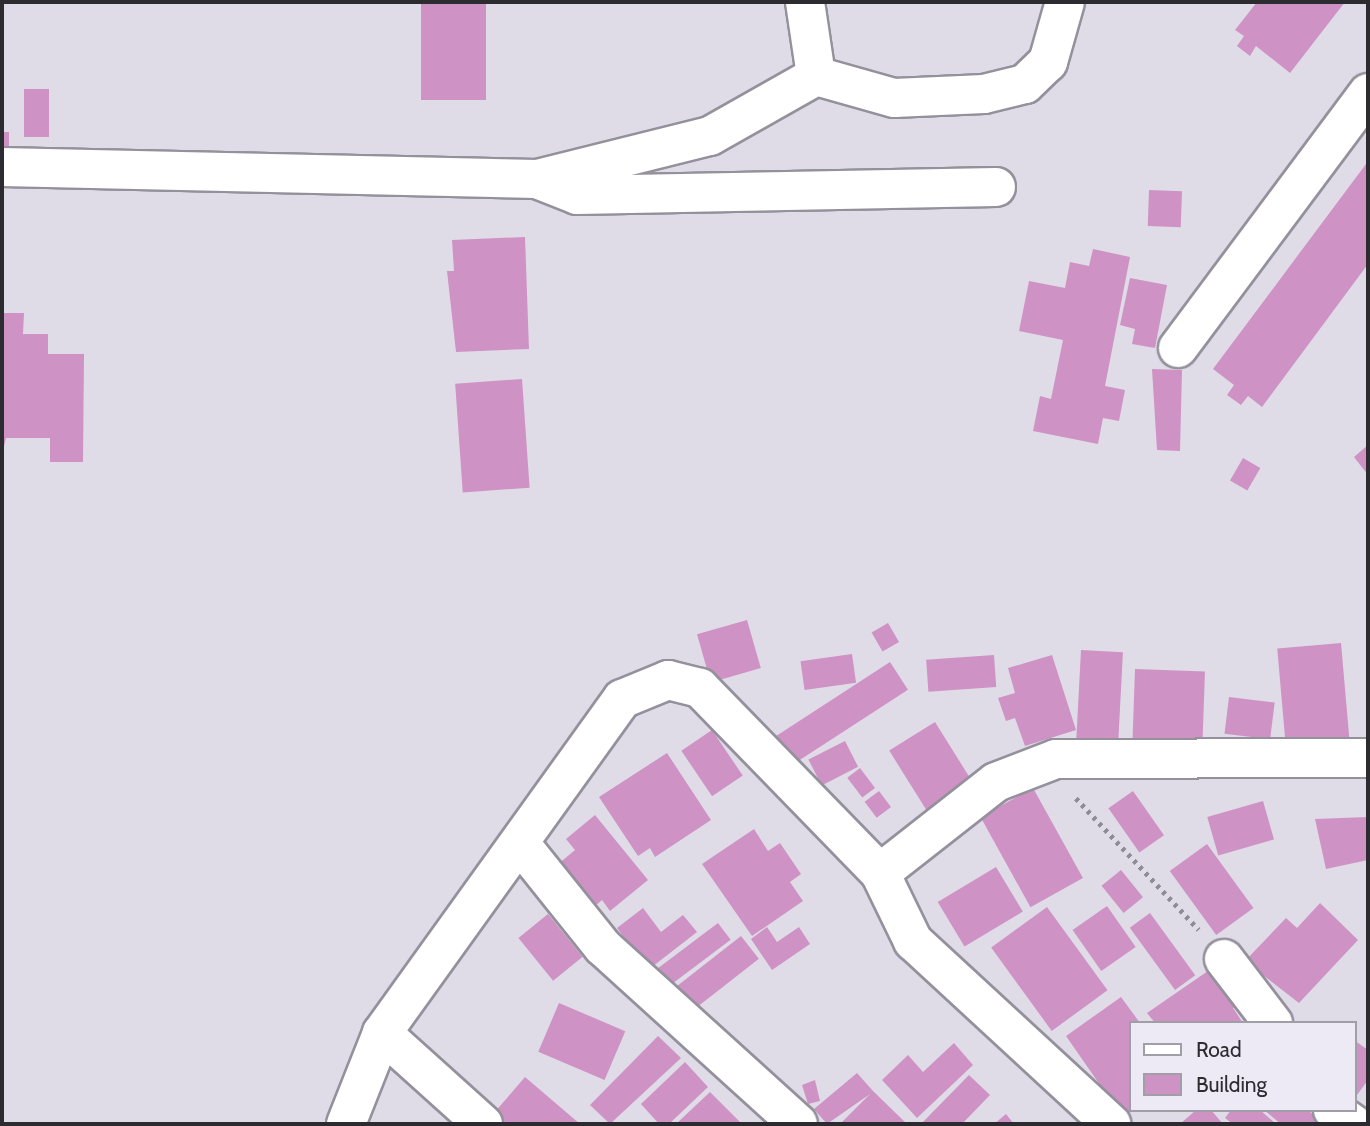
<!DOCTYPE html>
<html>
<head>
<meta charset="utf-8">
<style>
  body { margin:0 }
  #map { position:relative; width:1370px; height:1126px; overflow:hidden; background:#dfdce8; font-family:Cabin,sans-serif }
  div>[style] { position:absolute }
  [style*='--x'] { left:calc(var(--x)*1px); top:calc(var(--y)*1px); width:calc(var(--w)*1px); rotate:calc(var(--a)*1deg) }
  .building>* { inset:0; background:#cf92c4; transform-origin:0 0 }
  .path>* { height:4.5px; margin-top:-2.25px; transform-origin:0; background:repeating-linear-gradient(90deg,#8e8c94 0 3.5px,transparent 0 8.5px) }
  .roads { filter:drop-shadow(2px 0 #94919c) drop-shadow(-2px 0 #94919c) drop-shadow(0 2px #94919c) drop-shadow(0 -2px #94919c) }
  .minor>* { height:38px; margin:-19px; padding:0 19px; transform-origin:19px; border-radius:19px; background:#fff }
  span { translate:-50% -50%; white-space:nowrap; text-align:center; line-height:1.15; -webkit-text-stroke:6px #edeaf5; paint-order:stroke }
  .frame { position:absolute; inset:0; border:4px solid #2c2b2f; pointer-events:none }
  .legend { position:absolute; left:1129px; top:1021px; width:228px; height:91px; box-sizing:border-box; background:#edeaf5; border:2px solid #a09ea6; margin:0; padding:9px 12px; list-style:none; font-size:21px; color:#2c2b2f }
  .legend li { display:flex; align-items:center; gap:14px; height:35px }
  .legend b { width:35px; border:2px solid #a09ea6 }
</style>
</head>
<body>
<div id="map">
  <div class="building">
    <i style="left:421px;top:2px;width:65px;height:98px"></i>
    <i style="clip-path:polygon(1257px 2px,1345px 2px,1290px 73px,1256px 46px,1250px 56px,1237px 46px,1244px 36px,1235px 30px)"></i>
    <i style="left:24px;top:89px;width:25px;height:48px"></i>
    <i style="left:2px;top:132px;width:7px;height:28px"></i>
    <i style="clip-path:polygon(1366px 164px,1368px 264px,1262px 407px,1248px 396px,1241px 405px,1227px 395px,1234px 385px,1213px 369px)"></i>
    <i style="left:1149px;top:190px;width:33px;height:36px;rotate:2deg"></i>
    <i style="clip-path:polygon(525px 237px,529px 349px,456px 352px,447px 271px,454px 271px,452px 240px)"></i>
    <i style="clip-path:polygon(1093px 249px,1130px 257px,1105px 386px,1125px 390px,1119px 421px,1103px 418px,1098px 444px,1033px 431px,1040px 396px,1051px 399px,1063px 340px,1019px 331px,1029px 281px,1065px 288px,1070px 262px,1089px 266px)"></i>
    <i style="clip-path:polygon(1130px 278px,1167px 285px,1155px 348px,1132px 344px,1135px 329px,1120px 325px)"></i>
    <i style="clip-path:polygon(2px 313px,24px 313px,23px 334px,48px 334px,48px 354px,84px 354px,83px 462px,50px 462px,50px 438px,6px 438px,2px 455px)"></i>
    <i style="clip-path:polygon(1152px 369px,1182px 370px,1180px 451px,1157px 450px)"></i>
    <i style="left:522px;top:379px;width:109px;height:67px;rotate:86deg"></i>
    <i style="clip-path:polygon(1368px 445px,1368px 475px,1354px 457px)"></i>
    <i style="left:1243px;top:458px;width:20px;height:26px;rotate:30deg"></i>
    <i style="left:747px;top:620px;width:50px;height:52px;rotate:74deg"></i>
    <i style="left:888px;top:623px;width:22px;height:19px;rotate:60deg"></i>
    <i style="left:1341px;top:643px;width:97px;height:64px;rotate:85deg"></i>
    <i style="left:1081px;top:650px;width:42px;height:96px;rotate:3deg"></i>
    <i style="left:852px;top:654px;width:29px;height:52px;rotate:82deg"></i>
    <i style="left:994px;top:655px;width:32px;height:68px;rotate:86deg"></i>
    <i style="clip-path:polygon(1052px 655px,1076px 730px,1025px 746px,1015px 718px,1006px 721px,998px 698px,1015px 693px,1008px 668px)"></i>
    <i style="left:890px;top:662px;width:33px;height:138px;rotate:57deg"></i>
    <i style="left:1135px;top:669px;width:70px;height:77px;rotate:2deg"></i>
    <i style="left:1229px;top:697px;width:46px;height:37px;rotate:7deg"></i>
    <i style="left:935px;top:722px;width:74px;height:54px;rotate:58deg"></i>
    <i style="left:712px;top:730px;width:55px;height:37px;rotate:56deg"></i>
    <i style="left:845px;top:741px;width:29px;height:41px;rotate:63deg"></i>
    <i style="clip-path:polygon(667px 753px,711px 820px,655px 857px,650px 848px,638px 856px,599px 797px)"></i>
    <i style="left:860px;top:768px;width:25px;height:16px;rotate:53deg"></i>
    <i style="left:1033px;top:788px;width:103px;height:60px;rotate:61deg"></i>
    <i style="left:879px;top:791px;width:20px;height:18px;rotate:53deg"></i>
    <i style="left:1133px;top:791px;width:54px;height:30px;rotate:55deg"></i>
    <i style="left:1263px;top:801px;width:40px;height:58px;rotate:74deg"></i>
    <i style="clip-path:polygon(595px 815px,648px 880px,610px 911px,602px 900px,587px 913px,551px 870px,575px 850px,566px 839px)"></i>
    <i style="clip-path:polygon(1368px 817px,1368px 860px,1326px 869px,1315px 819px)"></i>
    <i style="clip-path:polygon(754px 829px,768px 851px,780px 843px,801px 874px,790px 882px,803px 901px,752px 936px,702px 864px)"></i>
    <i style="left:1207px;top:844px;width:79px;height:46px;rotate:54deg"></i>
    <i style="left:996px;top:867px;width:52px;height:68px;rotate:59deg"></i>
    <i style="left:1121px;top:870px;width:35px;height:25px;rotate:51deg"></i>
    <i style="clip-path:polygon(1320px 903px,1358px 940px,1299px 1003px,1245px 961px,1286px 918px,1297px 928px)"></i>
    <i style="left:1107px;top:906px;width:50px;height:42px;rotate:55deg"></i>
    <i style="left:1047px;top:907px;width:103px;height:69px;rotate:54deg"></i>
    <i style="clip-path:polygon(643px 908px,661px 932px,683px 915px,697px 932px,648px 970px,617px 928px)"></i>
    <i style="left:1150px;top:913px;width:77px;height:25px;rotate:54deg"></i>
    <i style="left:548px;top:914px;width:55px;height:38px;rotate:51deg"></i>
    <i style="left:718px;top:923px;width:21px;height:91px;rotate:53deg"></i>
    <i style="clip-path:polygon(767px 927px,777px 942px,799px 927px,810px 944px,772px 970px,751px 939px)"></i>
    <i style="left:741px;top:936px;width:29px;height:90px;rotate:52deg"></i>
    <i style="clip-path:polygon(1221px 962px,1246px 999px,1233px 1008px,1243px 1023px,1155px 1023px,1147px 1013px)"></i>
    <i style="clip-path:polygon(1121px 997px,1140px 1023px,1130px 1023px,1133px 1110px,1123px 1118px,1066px 1036px)"></i>
    <i style="left:559px;top:1003px;width:72px;height:53px;rotate:23deg"></i>
    <i style="clip-path:polygon(658px 1036px,681px 1058px,610px 1124px,590px 1105px)"></i>
    <i style="clip-path:polygon(1354px 1040px,1368px 1050px,1368px 1080px,1354px 1099px)"></i>
    <i style="clip-path:polygon(954px 1043px,973px 1065px,917px 1118px,882px 1080px,908px 1055px,923px 1072px)"></i>
    <i style="clip-path:polygon(685px 1062px,708px 1087px,669px 1124px,659px 1124px,641px 1104px)"></i>
    <i style="clip-path:polygon(857px 1073px,873px 1091px,907px 1124px,840px 1124px,870px 1094px,827px 1124px,814px 1109px)"></i>
    <i style="clip-path:polygon(969px 1075px,990px 1095px,962px 1124px,921px 1124px)"></i>
    <i style="clip-path:polygon(525px 1077px,580px 1124px,507px 1124px,494px 1113px)"></i>
    <i style="clip-path:polygon(815px 1080px,820px 1101px,808px 1104px,802px 1085px)"></i>
    <i style="clip-path:polygon(710px 1092px,742px 1124px,676px 1124px)"></i>
    <i style="clip-path:polygon(1196px 1110px,1211px 1110px,1223px 1124px,1180px 1124px)"></i>
    <i style="clip-path:polygon(1231px 1110px,1260px 1110px,1276px 1124px,1233px 1124px,1225px 1118px)"></i>
    <i style="clip-path:polygon(1264px 1110px,1308px 1110px,1322px 1123px,1281px 1124px)"></i>
    <i style="clip-path:polygon(1006px 1114px,1014px 1124px,994px 1124px)"></i>
  </div>
  <div class="path">
    <i style="--x:1076;--y:798;--w:180;--a:47"></i>
  </div>
  <div class="roads">
    <div class="minor">
      <i style="--x:805;--y:2;--w:75;--a:81.5"></i>
      <i style="--x:2;--y:167;--w:535;--a:1.28"></i>
      <i style="--x:537;--y:179;--w:43;--a:21.8"></i>
      <i style="--x:577;--y:195;--w:419;--a:-1.1"></i>
      <i style="--x:537;--y:179;--w:178;--a:-14"></i>
      <i style="--x:710;--y:136;--w:122;--a:-29.5"></i>
      <i style="--x:816;--y:76;--w:81;--a:15.8"></i>
      <i style="--x:894;--y:98;--w:90;--a:-2.5"></i>
      <i style="--x:984;--y:94;--w:42;--a:-13.7"></i>
      <i style="--x:1025;--y:84;--w:32;--a:-44"></i>
      <i style="--x:1048;--y:62;--w:62;--a:-74.2"></i>
      <i style="--x:1178;--y:348;--w:318;--a:-53.3"></i>
      <i style="--x:522;--y:846;--w:129;--a:51.3"></i>
      <i style="--x:603;--y:947;--w:263;--a:42.2"></i>
      <i style="--x:880;--y:873;--w:147;--a:-38.1"></i>
      <i style="--x:996;--y:782;--w:64;--a:-21"></i>
      <i style="--x:1056;--y:759;--w:312;--a:-0.2"></i>
      <i style="--x:1224;--y:959;--w:81;--a:52.6"></i>
      <i style="--x:382;--y:1033;--w:136;--a:42"></i>
      <i style="--x:1333;--y:1110;--w:24;--a:35"></i>
      <i style="--x:346;--y:1124;--w:98;--a:-68.4"></i>
      <i style="--x:382;--y:1033;--w:411;--a:-54.3"></i>
      <i style="--x:622;--y:699;--w:50;--a:-22.4"></i>
      <i style="--x:668;--y:680;--w:33;--a:14"></i>
      <i style="--x:700;--y:688;--w:258;--a:45.8"></i>
      <i style="--x:880;--y:873;--w:76;--a:64.1"></i>
      <i style="--x:913;--y:941;--w:270;--a:42.7"></i>
    </div>
  </div>
  <div class="frame"></div>
  <ul class="legend">
  <li><b style="height:9px;background:#fff"></b>Road</li>
  <li><b style="height:19px;background:#cf92c4"></b>Building</li>
  </ul>
</div>
</body>
</html>
